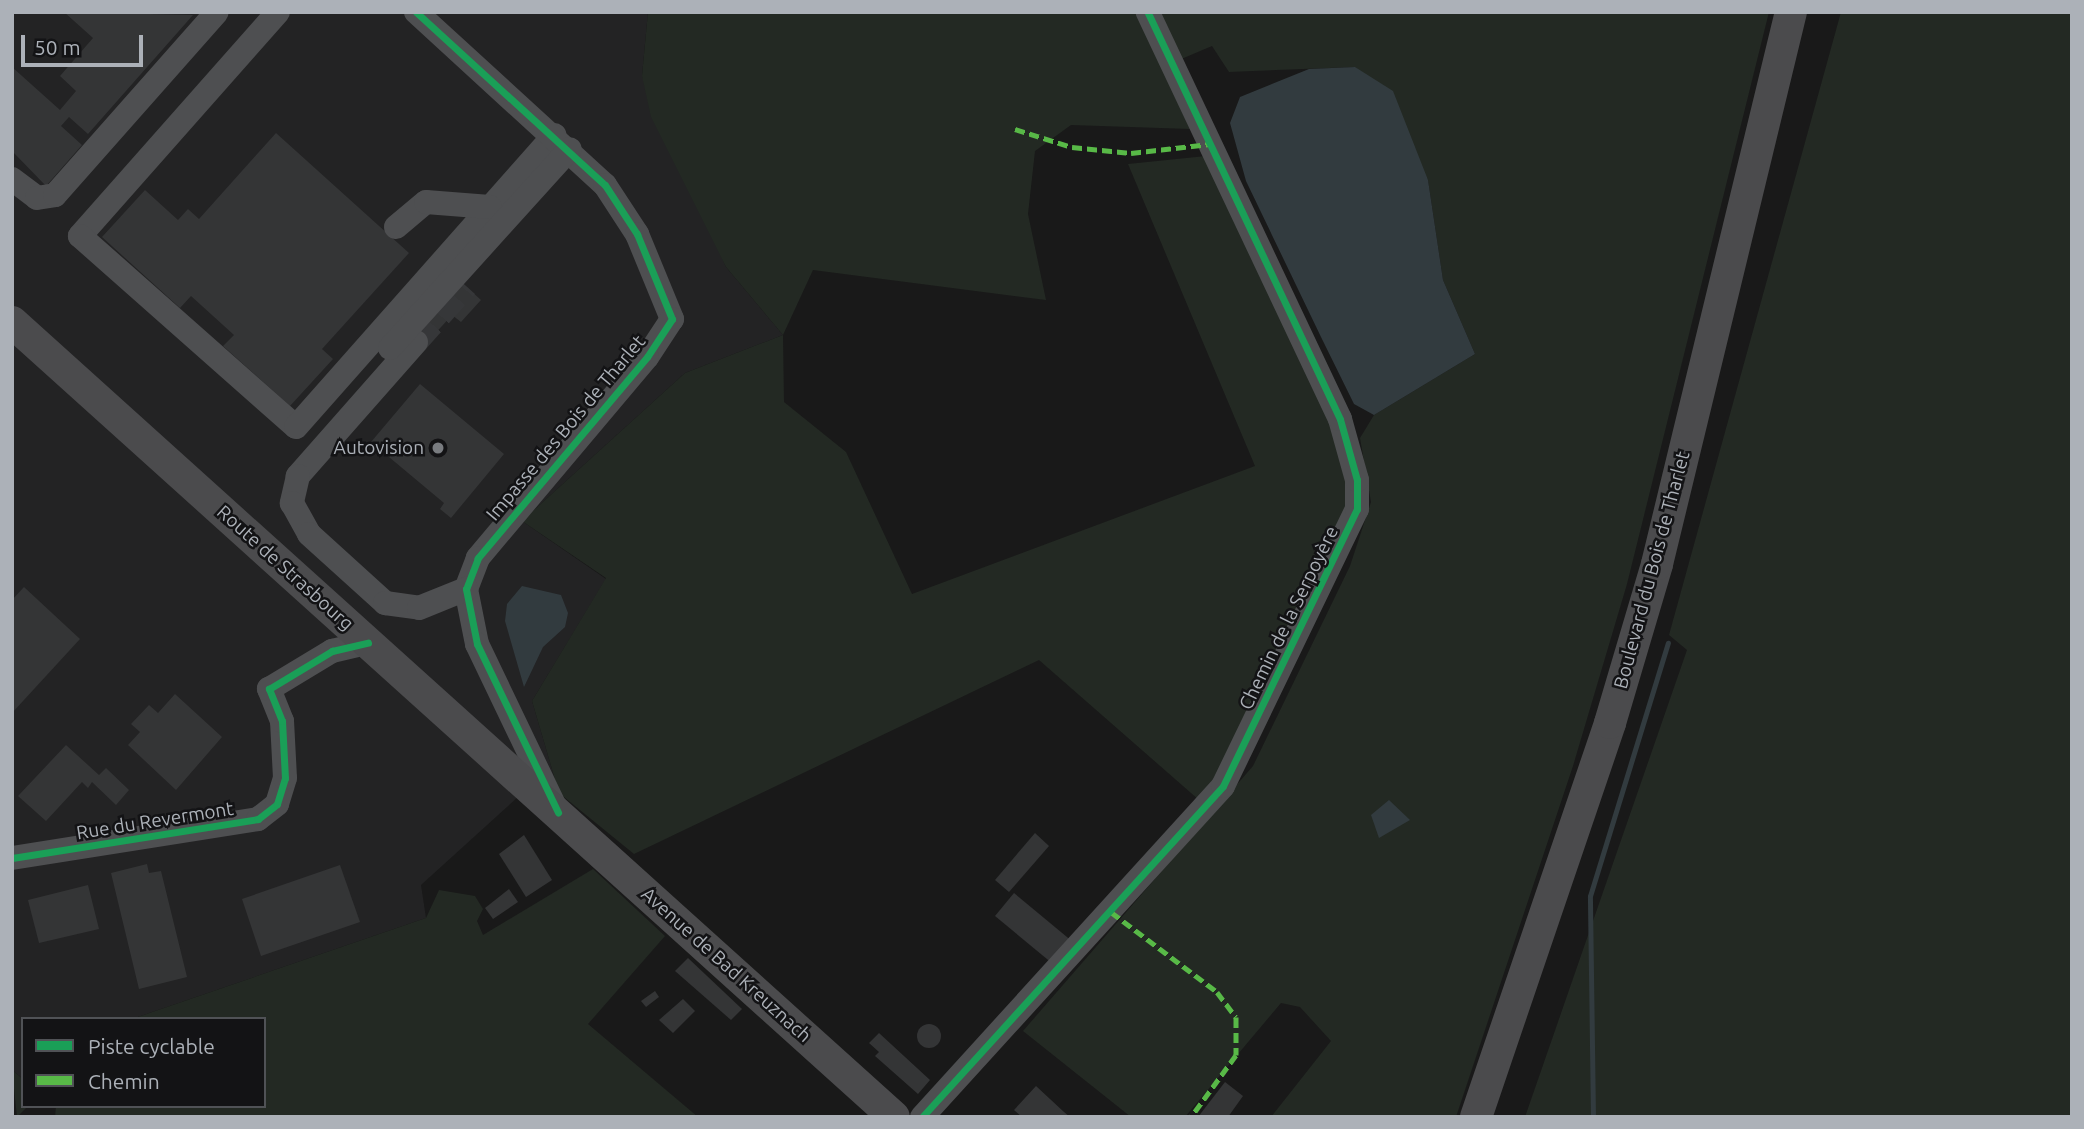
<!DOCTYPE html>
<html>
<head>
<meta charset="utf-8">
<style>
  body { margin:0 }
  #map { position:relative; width:2084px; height:1129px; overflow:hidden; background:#191919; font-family:Ubuntu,sans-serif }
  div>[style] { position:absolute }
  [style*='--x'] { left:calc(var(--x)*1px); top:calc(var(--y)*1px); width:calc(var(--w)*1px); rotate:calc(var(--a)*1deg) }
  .built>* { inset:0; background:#232324 }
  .green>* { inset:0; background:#232923 }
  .water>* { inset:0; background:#323b3f }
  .stream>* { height:5px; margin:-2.5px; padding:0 2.5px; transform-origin:2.5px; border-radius:2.5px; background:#323b3f }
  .building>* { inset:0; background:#343536 }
  .round { border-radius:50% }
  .minor-tunnel>* { height:24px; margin-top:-12px; transform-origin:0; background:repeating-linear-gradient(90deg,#363739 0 24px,transparent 0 36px) }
  .minor>* { height:24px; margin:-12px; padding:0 12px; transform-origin:12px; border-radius:12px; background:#4e4f51 }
  .major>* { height:32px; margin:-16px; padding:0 16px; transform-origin:16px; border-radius:16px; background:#4b4b4d }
  .quiet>* { height:5px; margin-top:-2.5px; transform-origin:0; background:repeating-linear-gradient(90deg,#58b947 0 10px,transparent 0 15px) }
  .cycleway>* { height:7px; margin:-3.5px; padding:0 3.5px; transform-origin:3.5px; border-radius:3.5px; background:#1a9f57 }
  .dots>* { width:19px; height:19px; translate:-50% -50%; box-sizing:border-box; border:4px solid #131315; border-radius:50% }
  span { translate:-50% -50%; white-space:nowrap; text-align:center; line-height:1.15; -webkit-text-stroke:5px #131315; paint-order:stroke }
  .street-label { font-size:19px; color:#acb1b8 }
  .poi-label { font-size:19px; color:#acb1b8 }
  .right { translate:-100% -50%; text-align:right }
  .frame { position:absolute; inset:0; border:14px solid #acb1b8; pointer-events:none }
  .legend { position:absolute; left:21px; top:1017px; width:245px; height:91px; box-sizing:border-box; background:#131315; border:2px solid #505256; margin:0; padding:9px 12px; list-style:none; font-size:21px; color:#acb1b8 }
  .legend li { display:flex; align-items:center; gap:14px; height:35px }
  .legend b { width:35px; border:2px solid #505256 }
  .scale { position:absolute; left:21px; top:35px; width:122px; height:32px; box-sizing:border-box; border:4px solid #acb1b8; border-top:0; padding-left:9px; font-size:21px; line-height:24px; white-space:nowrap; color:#acb1b8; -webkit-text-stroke:5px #131315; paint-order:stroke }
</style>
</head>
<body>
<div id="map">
  <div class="built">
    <i style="clip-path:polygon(12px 12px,648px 12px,642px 76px,726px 267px,783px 335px,685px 373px,522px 521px,606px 579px,532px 701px,559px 793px,519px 796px,421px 885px,426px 918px,132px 1019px,23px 1019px,23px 1079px,12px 1070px)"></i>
  </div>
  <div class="green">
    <i style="clip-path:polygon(648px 12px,1136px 12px,1190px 129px,1071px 125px,1035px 151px,1028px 214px,1046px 300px,813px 270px,783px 335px,784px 402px,846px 452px,912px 594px,1255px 466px,1128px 164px,1206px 156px,1338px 430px,1351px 503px,1229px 766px,1199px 800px,1039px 660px,634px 854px,559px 793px,532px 701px,606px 578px,522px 521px,685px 373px,783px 335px,726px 267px,651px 117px,642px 76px)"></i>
    <i style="clip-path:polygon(1160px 12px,1769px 12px,1627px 584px,1573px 766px,1456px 1117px,1271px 1117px,1331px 1041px,1300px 1007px,1281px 1003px,1185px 1117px,1131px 1117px,1023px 1031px,1253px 766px,1350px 566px,1371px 502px,1360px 438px,1374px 415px,1475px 354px,1443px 280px,1428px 180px,1355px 67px,1229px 72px,1212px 46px,1179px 60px)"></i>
    <i style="clip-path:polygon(1841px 12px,2072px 12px,2072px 1117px,1525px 1117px,1687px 650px,1669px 635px)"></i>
    <i style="clip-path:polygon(593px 869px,665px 936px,588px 1024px,698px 1117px,55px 1117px,56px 1106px,264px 1106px,264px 1019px,132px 1019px,426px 918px,439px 890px,475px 896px,483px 909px,477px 921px,483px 935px)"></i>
    <i style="clip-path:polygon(12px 1070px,23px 1079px,23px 1106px,28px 1106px,17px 1117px)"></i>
  </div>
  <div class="water">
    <i style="clip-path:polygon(1355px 67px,1393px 91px,1428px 180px,1443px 280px,1475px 354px,1374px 415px,1354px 404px,1321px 337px,1246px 181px,1230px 123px,1240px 97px,1309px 69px)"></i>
    <i style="clip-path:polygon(522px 586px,561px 595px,568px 613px,565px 627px,543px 647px,524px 687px,505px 621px,507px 604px)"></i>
    <i style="clip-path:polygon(1389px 800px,1410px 820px,1379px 838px,1371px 815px)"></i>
  </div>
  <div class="stream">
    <i style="--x:1593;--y:1117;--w:221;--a:-90.8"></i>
    <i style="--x:1590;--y:896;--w:265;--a:-72.9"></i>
  </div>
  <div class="building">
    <i style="clip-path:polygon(64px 12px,193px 15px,88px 134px,69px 117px,61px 126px,82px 145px,46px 186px,12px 151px,12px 67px,60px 110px,76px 91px,60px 76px,93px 38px)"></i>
    <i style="clip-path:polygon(276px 133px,409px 253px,322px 349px,333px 359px,290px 406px,223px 346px,234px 335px,191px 296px,180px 308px,102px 237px,145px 190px,178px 220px,188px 209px,199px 219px)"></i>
    <i style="clip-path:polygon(459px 280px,481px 300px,461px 322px,452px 315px,422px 348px,409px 336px)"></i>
    <i style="clip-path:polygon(420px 384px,504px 454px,451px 518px,440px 509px,444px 503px,371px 442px)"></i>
    <i style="clip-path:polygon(24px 587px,80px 639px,12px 713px,12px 600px)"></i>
    <i style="clip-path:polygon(175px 694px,222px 737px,176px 790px,128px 745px,140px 732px,131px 724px,149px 705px,158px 713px)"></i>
    <i style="clip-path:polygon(66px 745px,99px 775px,106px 768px,129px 790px,116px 805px,92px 782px,88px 788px,82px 782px,46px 821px,18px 796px)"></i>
    <i style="clip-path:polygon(1035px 833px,1049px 846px,1009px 892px,995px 880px)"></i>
    <i style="clip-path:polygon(524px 835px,552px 880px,526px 897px,499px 854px)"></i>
    <i style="clip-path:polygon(147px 864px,149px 873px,161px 871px,187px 977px,139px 989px,111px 873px)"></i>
    <i style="clip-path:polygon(340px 865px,360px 922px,261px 956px,242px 899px)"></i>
    <i style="clip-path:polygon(88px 885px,99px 929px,39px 943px,28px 900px)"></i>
    <i style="clip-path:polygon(509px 889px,518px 902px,493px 919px,485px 908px)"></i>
    <i style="clip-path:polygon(1014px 893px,1073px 942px,1053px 964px,995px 916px)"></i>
    <i style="clip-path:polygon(688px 958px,742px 1009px,731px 1020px,675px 971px)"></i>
    <i style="clip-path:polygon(655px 991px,659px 997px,646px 1007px,641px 1001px)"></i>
    <i style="clip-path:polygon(683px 999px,695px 1011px,673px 1033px,659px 1020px)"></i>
    <i class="round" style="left:917px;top:1024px;width:24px;height:24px"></i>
    <i style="clip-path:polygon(879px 1033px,930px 1080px,918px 1094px,875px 1056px,879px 1052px,869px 1043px)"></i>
    <i style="clip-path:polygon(1225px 1082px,1243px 1096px,1228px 1117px,1198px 1117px)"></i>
    <i style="clip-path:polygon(1036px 1086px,1064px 1112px,1070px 1117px,1022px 1117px,1014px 1110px)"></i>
  </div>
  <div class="minor-tunnel">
    <i style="--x:416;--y:342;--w:75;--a:-48.2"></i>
  </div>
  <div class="minor">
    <i style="--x:278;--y:12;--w:299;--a:131.5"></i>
    <i style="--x:80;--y:236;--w:288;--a:41.5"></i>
    <i style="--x:296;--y:427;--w:390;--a:-48.5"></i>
    <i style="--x:416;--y:12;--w:256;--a:42.5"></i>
    <i style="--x:605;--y:185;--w:59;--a:56.9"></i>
    <i style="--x:637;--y:234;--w:92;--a:67.6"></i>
    <i style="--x:672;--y:319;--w:45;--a:123.3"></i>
    <i style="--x:647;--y:357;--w:263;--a:130.1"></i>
    <i style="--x:478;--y:558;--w:33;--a:111"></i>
    <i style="--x:466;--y:589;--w:56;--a:78.7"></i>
    <i style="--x:477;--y:644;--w:183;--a:64.4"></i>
    <i style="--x:12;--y:179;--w:31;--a:37"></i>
    <i style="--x:37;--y:198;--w:18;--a:-9"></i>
    <i style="--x:55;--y:195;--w:244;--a:-48.5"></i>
    <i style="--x:396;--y:227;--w:39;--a:-40"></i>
    <i style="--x:426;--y:202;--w:64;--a:4.5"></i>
    <i style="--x:416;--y:342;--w:179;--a:131.4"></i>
    <i style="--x:298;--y:476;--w:28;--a:103"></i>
    <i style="--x:292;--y:503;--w:35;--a:61"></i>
    <i style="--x:309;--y:534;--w:103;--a:42.2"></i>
    <i style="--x:385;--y:603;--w:34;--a:8"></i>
    <i style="--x:419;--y:608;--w:51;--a:-22"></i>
    <i style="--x:390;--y:348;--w:268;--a:-47.9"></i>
    <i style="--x:12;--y:858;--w:249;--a:-9"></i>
    <i style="--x:258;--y:819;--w:24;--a:-38"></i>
    <i style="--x:277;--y:804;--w:27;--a:-73"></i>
    <i style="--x:285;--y:778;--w:57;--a:-93"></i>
    <i style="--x:282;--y:721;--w:35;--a:-112"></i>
    <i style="--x:269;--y:689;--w:74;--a:-31.1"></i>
    <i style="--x:332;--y:651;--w:37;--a:-13"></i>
    <i style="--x:922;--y:1117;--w:447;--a:-47.7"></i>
    <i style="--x:1223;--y:786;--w:308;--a:-64.2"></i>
    <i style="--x:1357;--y:509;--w:29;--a:-90"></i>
    <i style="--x:1357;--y:480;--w:63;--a:-105.6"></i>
    <i style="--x:1340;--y:419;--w:450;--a:-115.3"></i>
  </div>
  <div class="major">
    <i style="--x:12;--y:322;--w:1187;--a:42.03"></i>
    <i style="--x:1476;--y:1117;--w:416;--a:-71.2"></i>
    <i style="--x:1610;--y:723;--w:166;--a:-73.5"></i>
    <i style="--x:1657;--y:564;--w:568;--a:-76.36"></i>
  </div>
  <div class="quiet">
    <i style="--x:1015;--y:129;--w:60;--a:17.5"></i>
    <i style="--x:1072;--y:147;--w:59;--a:5.8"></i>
    <i style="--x:1131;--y:153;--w:79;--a:-6.6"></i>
    <i style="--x:1111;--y:912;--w:133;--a:37"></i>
    <i style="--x:1217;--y:992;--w:31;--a:53"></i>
    <i style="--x:1236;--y:1017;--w:38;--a:90"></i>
    <i style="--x:1236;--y:1055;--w:77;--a:126"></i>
  </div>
  <div class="cycleway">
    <i style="--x:416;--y:12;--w:256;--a:42.5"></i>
    <i style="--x:605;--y:185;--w:59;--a:56.9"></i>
    <i style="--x:637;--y:234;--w:92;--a:67.6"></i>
    <i style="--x:672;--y:319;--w:45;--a:123.3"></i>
    <i style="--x:647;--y:357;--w:263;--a:130.1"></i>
    <i style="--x:478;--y:558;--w:33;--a:111"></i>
    <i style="--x:466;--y:589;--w:56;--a:78.7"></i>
    <i style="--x:477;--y:644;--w:187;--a:64.3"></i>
    <i style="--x:12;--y:858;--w:249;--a:-9"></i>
    <i style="--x:258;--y:819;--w:24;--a:-38"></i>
    <i style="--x:277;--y:804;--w:27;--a:-73"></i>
    <i style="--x:285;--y:778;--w:57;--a:-93"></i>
    <i style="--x:282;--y:721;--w:35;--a:-112"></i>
    <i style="--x:269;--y:689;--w:74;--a:-31.1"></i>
    <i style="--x:332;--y:651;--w:37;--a:-13"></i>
    <i style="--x:922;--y:1117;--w:447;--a:-47.7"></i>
    <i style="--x:1223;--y:786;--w:308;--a:-64.2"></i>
    <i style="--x:1357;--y:509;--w:29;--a:-90"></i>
    <i style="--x:1357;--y:480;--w:63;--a:-105.6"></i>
    <i style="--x:1340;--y:419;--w:450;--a:-115.3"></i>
  </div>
  <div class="dots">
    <i style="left:438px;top:448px;background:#797c80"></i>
  </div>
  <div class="street-label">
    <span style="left:566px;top:428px;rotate:-50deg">Impasse des Bois de Tharlet</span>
    <span style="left:285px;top:568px;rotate:42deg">Route de Strasbourg</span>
    <span style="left:1652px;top:570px;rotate:-75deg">Boulevard du Bois de Tharlet</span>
    <span style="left:1289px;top:618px;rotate:-64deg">Chemin de la Serpoyère</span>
    <span style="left:155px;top:821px;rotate:-9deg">Rue du Revermont</span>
    <span style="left:726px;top:965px;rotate:42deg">Avenue de Bad Kreuznach</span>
  </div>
  <div class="poi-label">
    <span class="right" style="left:424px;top:448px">Autovision</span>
  </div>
  <div class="frame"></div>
  <ul class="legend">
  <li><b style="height:9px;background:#1a9f57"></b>Piste cyclable</li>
  <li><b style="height:9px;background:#58b947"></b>Chemin</li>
  </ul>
  <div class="scale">50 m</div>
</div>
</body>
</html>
